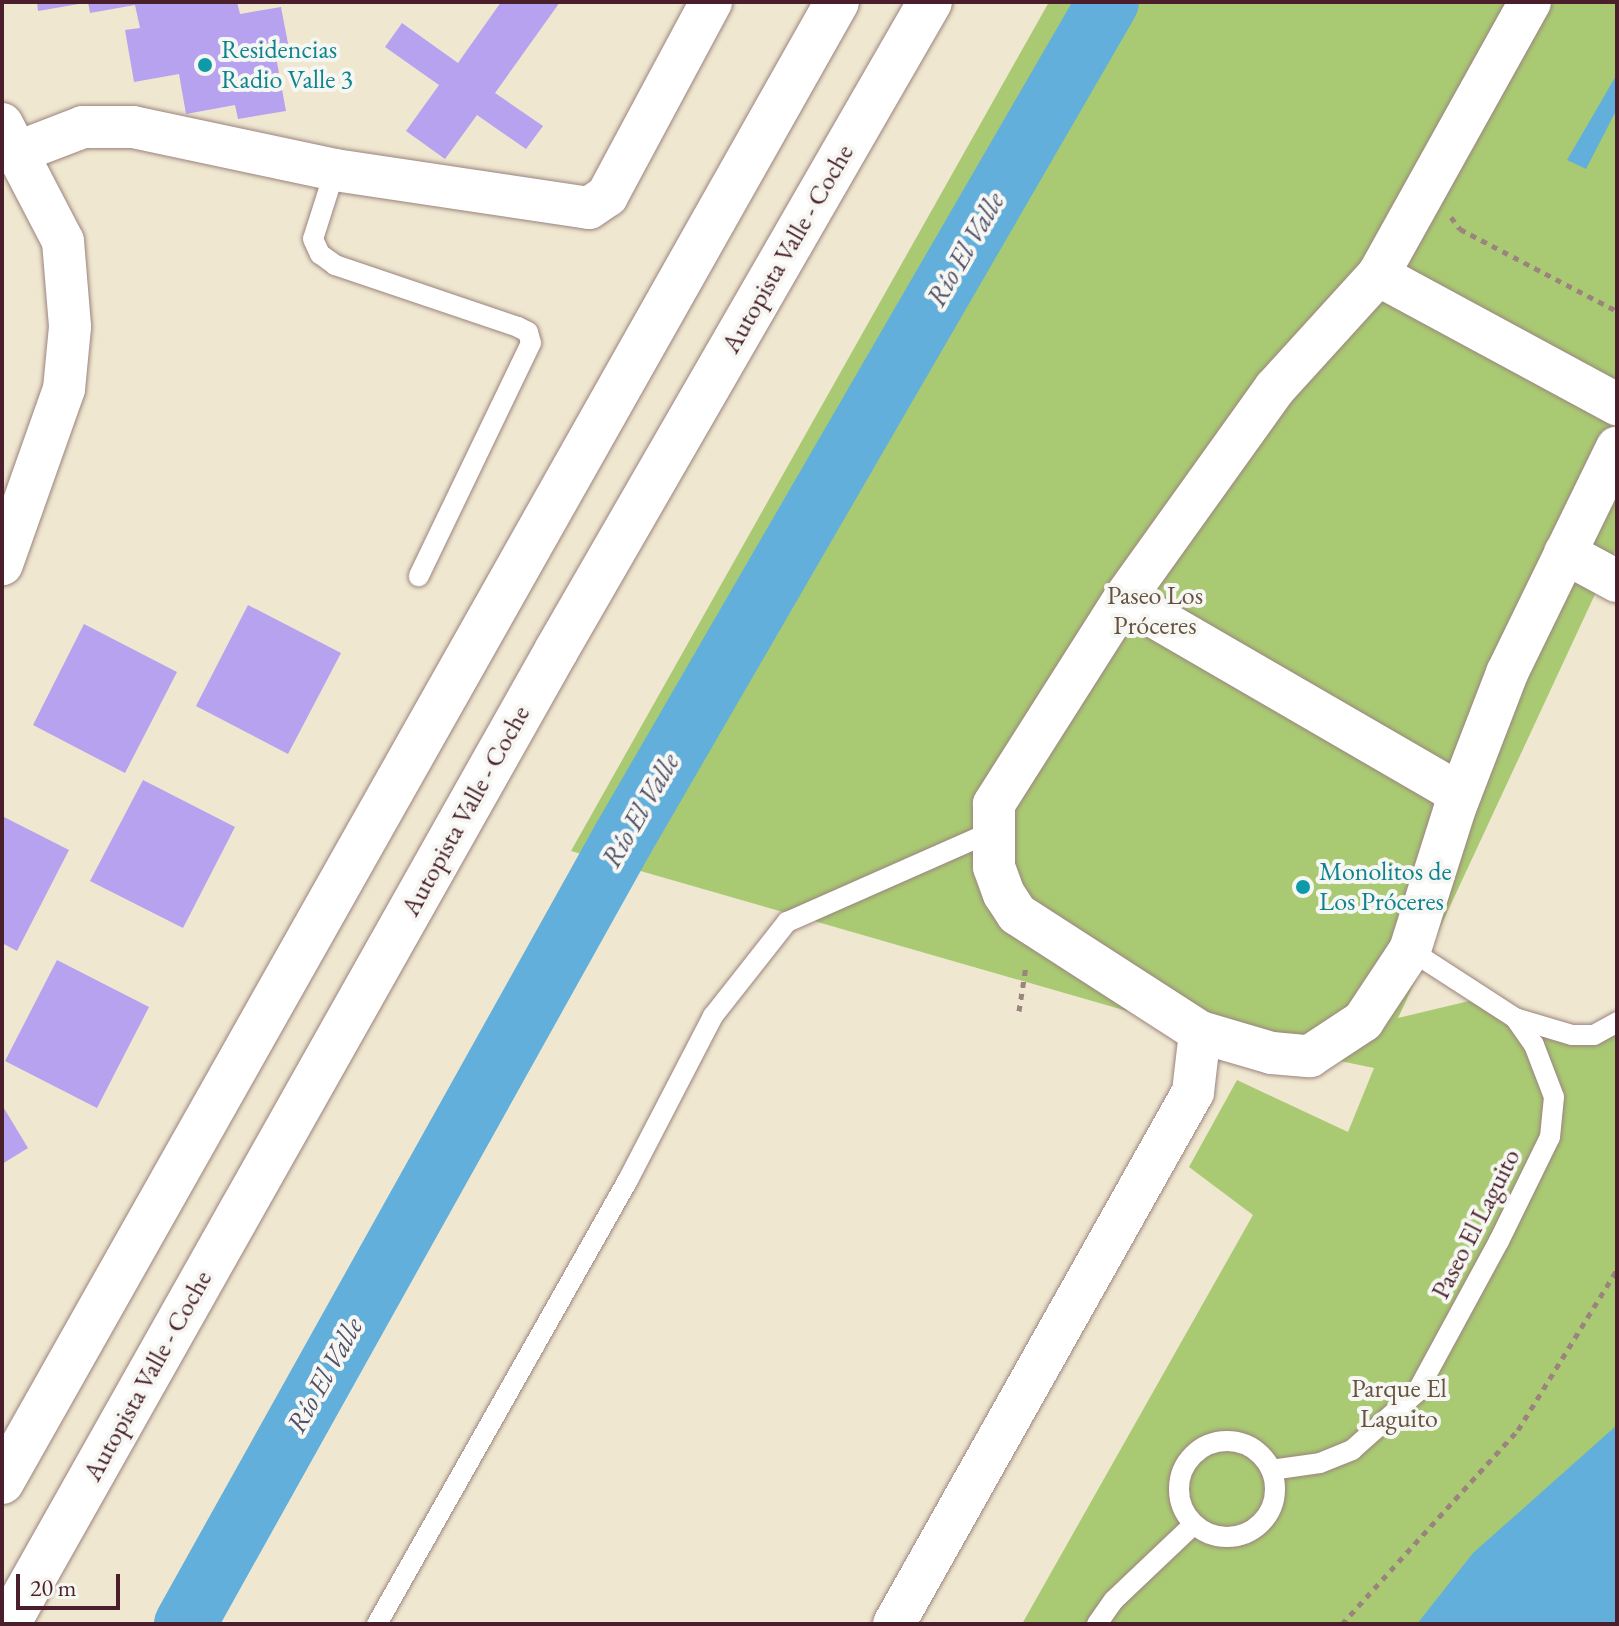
<!DOCTYPE html>
<html>
<head>
<meta charset="utf-8">
<style>
  body { margin:0 }
  #map { position:relative; width:1619px; height:1626px; overflow:hidden; background:#efe7d0; font-family:"EB Garamond",serif }
  div>[style] { position:absolute }
  [style*='--x'] { left:calc(var(--x)*1px); top:calc(var(--y)*1px); width:calc(var(--w)*1px); rotate:calc(var(--a)*1deg) }
  .green>* { inset:0; background:#a9ca73 }
  .water>* { inset:0; background:#62afdb }
  .river>* { height:62px; margin:-31px; padding:0 31px; transform-origin:31px; border-radius:31px; background:#62afdb }
  .building>* { inset:0; background:#b6a2ee }
  .path>* { height:5px; margin-top:-2.5px; transform-origin:0; background:repeating-linear-gradient(90deg,#9c837e 0 6px,transparent 0 12px) }
  .roads { filter:drop-shadow(0 0 2px #9c837e) drop-shadow(0 0 2px #9c837e) }
  .lane>* { height:20px; margin:-10px; padding:0 10px; transform-origin:10px; border-radius:10px; background:#fff }
  .lane>.ring { margin:-10px; padding:0; box-sizing:content-box; background:none; border:20px solid #fff; border-radius:50% }
  .street>* { height:42px; margin:-21px; padding:0 21px; transform-origin:21px; border-radius:21px; background:#fff }
  .highway>* { height:44px; margin:-22px; padding:0 22px; transform-origin:22px; border-radius:22px; background:#fff }
  .dots>* { width:22px; height:22px; translate:-50% -50%; box-sizing:border-box; border:4px solid #f6f6f2; border-radius:50% }
  span { translate:-50% -50%; white-space:nowrap; text-align:center; line-height:1.15; -webkit-text-stroke:8px #f6f6f2; paint-order:stroke }
  .culture-label { font-size:26px; color:#0d838f }
  .left { translate:0 -50%; text-align:left }
  .street-label { font-size:26px; color:#4a1f2b }
  .park-label { font-size:26px; color:#665241 }
  .water-label { font-size:28px; color:#525169; font-style:italic }
  .frame { position:absolute; inset:0; border:4px solid #4a1f2b; pointer-events:none }
  .scale { position:absolute; left:16px; top:1574px; width:104px; height:36px; box-sizing:border-box; border:4px solid #4a1f2b; border-top:0; padding-left:10px; font-size:24px; line-height:28px; white-space:nowrap; color:#4a1f2b; -webkit-text-stroke:6px #f6f6f2; paint-order:stroke }
</style>
</head>
<body>
<div id="map">
  <div class="green">
    <i style="clip-path:polygon(1049px 2px,1617px 2px,1617px 547px,1398px 1018px,1469px 1001px,1572px 1035px,1617px 1019px,1617px 1624px,1022px 1624px,1253px 1215px,1189px 1167px,1237px 1080px,1348px 1132px,1374px 1068px,1200px 1032px,571px 851px)"></i>
  </div>
  <div class="water">
    <i style="clip-path:polygon(1617px 74px,1617px 109px,1586px 169px,1567px 160px)"></i>
    <i style="clip-path:polygon(1617px 1425px,1617px 1624px,1417px 1624px,1473px 1553px)"></i>
  </div>
  <div class="river">
    <i style="--x:185;--y:1624;--w:899;--a:-60.84"></i>
    <i style="--x:623;--y:839;--w:967;--a:-59.91"></i>
  </div>
  <div class="building">
    <i style="clip-path:polygon(37px 2px,79px 2px,79px 4px,38px 11px)"></i>
    <i style="clip-path:polygon(88px 2px,237px 2px,240px 14px,281px 7px,290px 54px,276px 57px,286px 111px,238px 119px,235px 105px,186px 114px,179px 74px,134px 82px,125px 30px,140px 28px,135px 5px,90px 13px)"></i>
    <i style="clip-path:polygon(501px 2px,560px 2px,495px 93px,543px 126px,526px 149px,477px 115px,445px 159px,406px 131px,439px 85px,385px 47px,402px 23px,458px 63px)"></i>
    <i style="clip-path:polygon(248px 605px,341px 653px,288px 754px,196px 706px)"></i>
    <i style="clip-path:polygon(84px 624px,177px 672px,125px 773px,33px 725px)"></i>
    <i style="clip-path:polygon(143px 780px,235px 827px,183px 928px,90px 881px)"></i>
    <i style="clip-path:polygon(2px 816px,69px 850px,17px 951px,2px 943px)"></i>
    <i style="clip-path:polygon(57px 960px,149px 1007px,97px 1108px,5px 1061px)"></i>
    <i style="clip-path:polygon(2px 1105px,28px 1148px,2px 1164px)"></i>
  </div>
  <div class="path">
    <i style="--x:1451;--y:217;--w:15;--a:53"></i>
    <i style="--x:1460;--y:229;--w:177;--a:27.6"></i>
    <i style="--x:1019;--y:1011;--w:46;--a:-81.2"></i>
    <i style="--x:1342;--y:1624;--w:262;--a:-47.8"></i>
    <i style="--x:1518;--y:1430;--w:188;--a:-58.3"></i>
  </div>
  <div class="roads">
    <div class="lane">
      <i style="--x:335;--y:170;--w:72;--a:107.7"></i>
      <i style="--x:313;--y:239;--w:17;--a:65"></i>
      <i style="--x:320;--y:254;--w:19;--a:36"></i>
      <i style="--x:335;--y:265;--w:193;--a:18.7"></i>
      <i style="--x:518;--y:327;--w:11;--a:27"></i>
      <i style="--x:528;--y:332;--w:11;--a:75"></i>
      <i style="--x:531;--y:343;--w:259;--a:115.7"></i>
      <i style="--x:1410;--y:950;--w:125;--a:32.9"></i>
      <i style="--x:1515;--y:1018;--w:59;--a:16.6"></i>
      <i style="--x:1572;--y:1035;--w:22;--a:0"></i>
      <i style="--x:1594;--y:1035;--w:26;--a:-29"></i>
      <i class="ring" style="left:1179px;top:1441px;width:76px;height:76px"></i>
      <i style="--x:1271;--y:1470;--w:49;--a:-8.1"></i>
      <i style="--x:1320;--y:1463;--w:35;--a:-22"></i>
      <i style="--x:1352;--y:1450;--w:87;--a:-41.7"></i>
      <i style="--x:1417;--y:1392;--w:172;--a:-61.5"></i>
      <i style="--x:1499;--y:1241;--w:116;--a:-63.9"></i>
      <i style="--x:1550;--y:1137;--w:40;--a:-84.3"></i>
      <i style="--x:1554;--y:1097;--w:56;--a:-111"></i>
      <i style="--x:1534;--y:1045;--w:33;--a:-125"></i>
      <i style="--x:377;--y:1624;--w:510;--a:-60.52"></i>
      <i style="--x:628;--y:1180;--w:185;--a:-62.6"></i>
      <i style="--x:713;--y:1016;--w:120;--a:-51.8"></i>
      <i style="--x:787;--y:922;--w:223;--a:-23.8"></i>
      <i style="--x:1097;--y:1624;--w:29;--a:-55"></i>
      <i style="--x:1114;--y:1600;--w:110;--a:-43.5"></i>
    </div>
    <div class="street">
      <i style="--x:2;--y:124;--w:132;--a:62.5"></i>
      <i style="--x:63;--y:241;--w:86;--a:85.3"></i>
      <i style="--x:70;--y:327;--w:62;--a:95.5"></i>
      <i style="--x:64;--y:389;--w:186;--a:109.5"></i>
      <i style="--x:18;--y:152;--w:70;--a:-21"></i>
      <i style="--x:83;--y:127;--w:50;--a:0"></i>
      <i style="--x:133;--y:127;--w:207;--a:12"></i>
      <i style="--x:335;--y:170;--w:257;--a:8.5"></i>
      <i style="--x:589;--y:208;--w:22;--a:-34"></i>
      <i style="--x:607;--y:196;--w:220;--a:-61.8"></i>
      <i style="--x:1378;--y:275;--w:272;--a:28.4"></i>
      <i style="--x:1565;--y:553;--w:59;--a:28.3"></i>
      <i style="--x:1124;--y:599;--w:243;--a:122.4"></i>
      <i style="--x:994;--y:804;--w:63;--a:90"></i>
      <i style="--x:994;--y:867;--w:29;--a:70"></i>
      <i style="--x:1004;--y:894;--w:24;--a:57"></i>
      <i style="--x:1017;--y:914;--w:218;--a:32.8"></i>
      <i style="--x:1200;--y:1032;--w:75;--a:16.3"></i>
      <i style="--x:1272;--y:1053;--w:38;--a:5"></i>
      <i style="--x:1310;--y:1056;--w:64;--a:-33.4"></i>
      <i style="--x:1363;--y:1021;--w:85;--a:-56.5"></i>
      <i style="--x:1410;--y:950;--w:149;--a:-72.4"></i>
      <i style="--x:1455;--y:808;--w:145;--a:-68.9"></i>
      <i style="--x:1507;--y:673;--w:251;--a:-64"></i>
      <i style="--x:1460;--y:794;--w:388;--a:-149.9"></i>
      <i style="--x:1124;--y:599;--w:259;--a:-54.4"></i>
      <i style="--x:1275;--y:388;--w:153;--a:-47.7"></i>
      <i style="--x:1378;--y:275;--w:312;--a:-60.9"></i>
      <i style="--x:894;--y:1624;--w:610;--a:-60.66"></i>
      <i style="--x:1193;--y:1092;--w:60;--a:-83.3"></i>
    </div>
    <div class="highway">
      <i style="--x:2;--y:1482;--w:1699;--a:-60.57"></i>
      <i style="--x:8;--y:1624;--w:1117;--a:-60.61"></i>
      <i style="--x:556;--y:651;--w:749;--a:-60.05"></i>
    </div>
  </div>
  <div class="dots">
    <i style="left:205px;top:65px;background:#0f9aa8"></i>
    <i style="left:1303px;top:887px;background:#0f9aa8"></i>
  </div>
  <div class="culture-label">
    <span class="left" style="left:221px;top:65px">Residencias<br>Radio Valle 3</span>
    <span class="left" style="left:1319px;top:887px">Monolitos de<br>Los Próceres</span>
  </div>
  <div class="street-label">
    <span style="left:788px;top:249px;rotate:-60deg">Autopista Valle - Coche</span>
    <span style="left:466px;top:811px;rotate:-61deg">Autopista Valle - Coche</span>
    <span style="left:1476px;top:1224px;rotate:-63deg">Paseo El Laguito</span>
    <span style="left:148px;top:1376px;rotate:-61deg">Autopista Valle - Coche</span>
  </div>
  <div class="park-label">
    <span style="left:1155px;top:611px">Paseo Los<br>Próceres</span>
    <span style="left:1399px;top:1404px">Parque El<br>Laguito</span>
  </div>
  <div class="water-label">
    <span style="left:965px;top:249px;rotate:-60deg">Río El Valle</span>
    <span style="left:640px;top:810px;rotate:-60deg">Río El Valle</span>
    <span style="left:324px;top:1375px;rotate:-61deg">Río El Valle</span>
  </div>
  <div class="frame"></div>
  <div class="scale">20 m</div>
</div>
</body>
</html>
